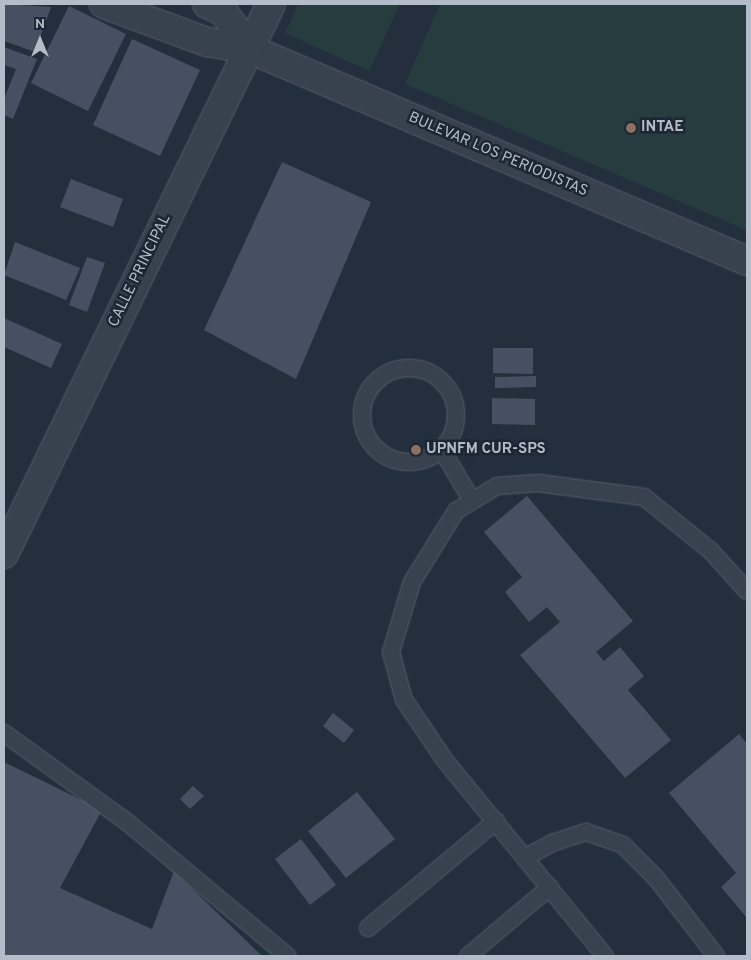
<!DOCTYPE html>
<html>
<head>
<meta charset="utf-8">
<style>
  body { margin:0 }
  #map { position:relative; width:751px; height:960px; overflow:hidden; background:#242f3e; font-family:Overpass,sans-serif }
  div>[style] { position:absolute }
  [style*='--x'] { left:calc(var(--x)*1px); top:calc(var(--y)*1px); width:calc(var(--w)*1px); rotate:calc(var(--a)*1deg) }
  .green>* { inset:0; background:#263c3f }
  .building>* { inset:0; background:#455162 }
  .roads { filter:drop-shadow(0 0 1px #565f6c) drop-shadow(0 0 1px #565f6c) }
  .service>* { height:16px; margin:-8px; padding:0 8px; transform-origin:8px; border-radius:8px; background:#38414e }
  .service>.ring { margin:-8px; padding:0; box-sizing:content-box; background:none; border:16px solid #38414e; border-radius:50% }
  .minor>* { height:28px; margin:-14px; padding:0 14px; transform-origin:14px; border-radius:14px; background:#38414e }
  .tertiary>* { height:28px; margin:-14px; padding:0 14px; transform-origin:14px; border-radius:14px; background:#38414e }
  .dots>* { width:14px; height:14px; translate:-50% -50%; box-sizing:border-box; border:2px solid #1d2633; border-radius:50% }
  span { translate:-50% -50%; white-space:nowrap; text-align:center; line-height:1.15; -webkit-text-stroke:5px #1d2633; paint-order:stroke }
  .poi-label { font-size:15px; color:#b4bcc9; font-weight:700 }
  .left { translate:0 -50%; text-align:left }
  .street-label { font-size:15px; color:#b4bcc9 }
  .frame { position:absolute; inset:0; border:5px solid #b4bcc9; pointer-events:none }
  .north { position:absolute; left:15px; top:15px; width:50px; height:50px; -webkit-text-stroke:4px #1d2633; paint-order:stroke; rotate:0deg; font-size:14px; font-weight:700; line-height:20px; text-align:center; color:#b4bcc9 }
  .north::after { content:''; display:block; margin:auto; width:18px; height:22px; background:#b4bcc9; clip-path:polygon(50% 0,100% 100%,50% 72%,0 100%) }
</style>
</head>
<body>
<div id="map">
  <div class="green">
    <i style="clip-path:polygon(298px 4px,400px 4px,369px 71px,285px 33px)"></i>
    <i style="clip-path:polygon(440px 4px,747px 4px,746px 230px,405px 84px)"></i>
  </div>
  <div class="building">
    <i style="clip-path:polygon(4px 4px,51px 7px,35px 52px,4px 41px)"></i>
    <i style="clip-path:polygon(69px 6px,126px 34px,88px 111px,31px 83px)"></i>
    <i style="clip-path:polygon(132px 39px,200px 70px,160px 156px,93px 125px)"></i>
    <i style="clip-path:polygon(4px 47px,37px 59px,13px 119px,4px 115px,4px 99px,16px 69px,4px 65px)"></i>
    <i style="clip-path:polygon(282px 162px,371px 202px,296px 379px,204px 330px)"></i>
    <i style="clip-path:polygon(71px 179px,123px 199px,113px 227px,60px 207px)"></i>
    <i style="clip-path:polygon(15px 242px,80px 268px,66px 300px,4px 275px)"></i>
    <i style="clip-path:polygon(87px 257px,105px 263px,87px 312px,69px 305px)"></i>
    <i style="clip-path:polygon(4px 318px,62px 344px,51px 368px,4px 347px)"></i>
    <i style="clip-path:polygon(493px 348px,533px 348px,533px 374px,493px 373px)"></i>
    <i style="clip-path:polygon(536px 376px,536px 387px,495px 388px,495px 377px)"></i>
    <i style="clip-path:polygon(492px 398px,535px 399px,535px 425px,492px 424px)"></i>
    <i style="clip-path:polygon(527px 496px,633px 621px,596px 652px,604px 661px,620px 647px,644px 676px,628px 690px,671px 740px,625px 778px,520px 655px,560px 622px,547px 607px,529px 622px,505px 592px,522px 577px,484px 532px)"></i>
    <i style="clip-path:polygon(333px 713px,354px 730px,344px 743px,323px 726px)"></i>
    <i style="clip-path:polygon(739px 734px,747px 744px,747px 918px,721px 887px,736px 873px,669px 793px)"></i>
    <i style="clip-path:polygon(4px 762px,102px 810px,60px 888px,152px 929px,174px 871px,262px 956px,4px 956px)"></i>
    <i style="clip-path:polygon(193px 786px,204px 796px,190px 809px,180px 799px)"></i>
    <i style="clip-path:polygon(357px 792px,395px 839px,346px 878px,308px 831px)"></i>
    <i style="clip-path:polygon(301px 839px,336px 885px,310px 905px,275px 859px)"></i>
  </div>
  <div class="roads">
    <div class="service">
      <i class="ring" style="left:362px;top:368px;width:78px;height:78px"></i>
      <i style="--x:442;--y:450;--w:57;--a:59.4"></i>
      <i style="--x:4;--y:733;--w:152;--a:35.9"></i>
      <i style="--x:127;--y:822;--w:209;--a:39.9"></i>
      <i style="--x:526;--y:857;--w:30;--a:-28"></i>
      <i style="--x:552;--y:843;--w:36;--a:-18"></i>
      <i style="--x:586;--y:832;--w:39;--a:19"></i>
      <i style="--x:623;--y:845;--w:47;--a:45"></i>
      <i style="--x:656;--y:878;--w:98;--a:52.4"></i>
      <i style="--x:368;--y:928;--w:167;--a:-39.9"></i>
      <i style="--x:468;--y:956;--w:107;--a:-40.1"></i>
      <i style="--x:605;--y:956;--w:254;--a:-129.3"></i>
      <i style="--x:444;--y:759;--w:71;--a:-124.1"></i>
      <i style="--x:404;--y:700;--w:50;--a:-105.2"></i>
      <i style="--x:391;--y:652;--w:73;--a:-73.3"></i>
      <i style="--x:412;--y:582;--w:84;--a:-58.2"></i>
      <i style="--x:456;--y:511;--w:48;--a:-31.4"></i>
      <i style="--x:497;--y:486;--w:41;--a:-4.2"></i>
      <i style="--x:538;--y:483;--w:107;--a:7.5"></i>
      <i style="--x:644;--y:497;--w:86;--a:38.9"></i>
      <i style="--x:711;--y:551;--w:54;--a:48"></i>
    </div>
    <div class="minor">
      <i style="--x:250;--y:49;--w:540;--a:23.1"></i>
    </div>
    <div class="tertiary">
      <i style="--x:104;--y:4;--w:110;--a:20.3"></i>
      <i style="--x:207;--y:42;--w:44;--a:9.2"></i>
      <i style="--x:207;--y:4;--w:16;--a:22"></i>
      <i style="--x:222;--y:10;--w:48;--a:54.3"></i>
      <i style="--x:4;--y:554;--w:611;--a:-64.11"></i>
    </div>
  </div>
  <div class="dots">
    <i style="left:631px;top:128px;background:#8d6e63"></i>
    <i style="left:416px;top:450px;background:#8d6e63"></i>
  </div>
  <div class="poi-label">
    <span class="left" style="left:641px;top:128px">INTAE</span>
    <span class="left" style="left:426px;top:450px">UPNFM CUR-SPS</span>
  </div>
  <div class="street-label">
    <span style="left:498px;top:155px;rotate:23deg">BULEVAR LOS PERIODISTAS</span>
    <span style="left:140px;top:271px;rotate:-64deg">CALLE PRINCIPAL</span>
  </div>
  <div class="frame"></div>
  <div class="north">N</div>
</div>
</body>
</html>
